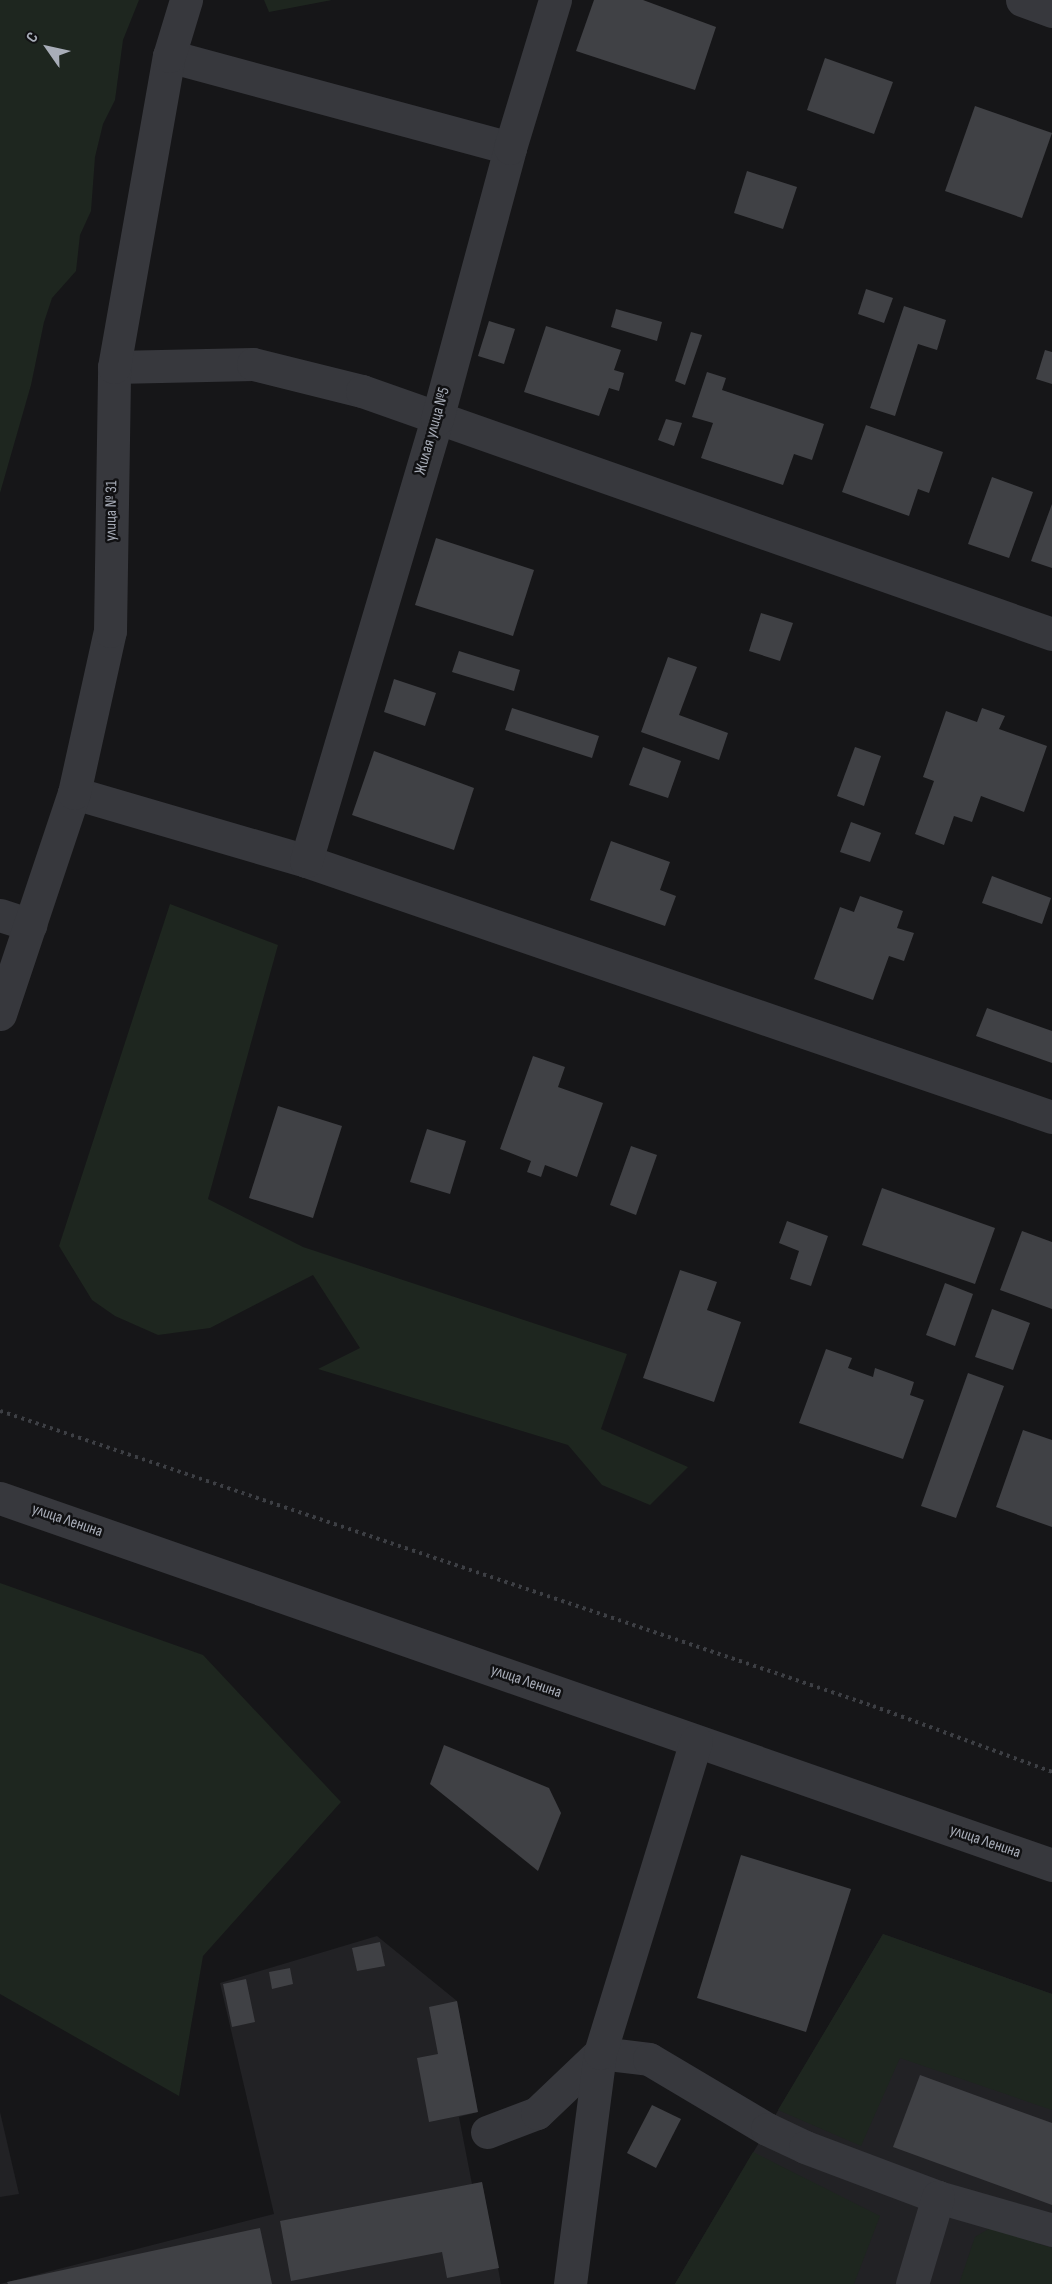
<!DOCTYPE html>
<html>
<head>
<meta charset="utf-8">
<style>
  body { margin:0 }
  #map { position:relative; width:1052px; height:2284px; overflow:hidden; background:#161618; font-family:"Sofia Sans Condensed",sans-serif }
  div>[style] { position:absolute }
  [style*='--x'] { left:calc(var(--x)*1px); top:calc(var(--y)*1px); width:calc(var(--w)*1px); rotate:calc(var(--a)*1deg) }
  .built>* { inset:0; background:#222225 }
  .green>* { inset:0; background:#1e261f }
  .building>* { inset:0; background:#404145 }
  .path>* { height:4px; margin-top:-2px; transform-origin:0; background:repeating-linear-gradient(90deg,#3d3f44 0 3px,transparent 0 7.5px) }
  .minor>* { height:33px; margin:-16.5px; padding:0 16.5px; transform-origin:16.5px; border-radius:16.5px; background:#37383d }
  span { translate:-50% -50%; white-space:nowrap; text-align:center; line-height:1.15; -webkit-text-stroke:5px #111113; paint-order:stroke }
  .street-label { font-size:16px; color:#a8adb8 }
  .north { position:absolute; left:18px; top:18px; width:60px; height:60px; -webkit-text-stroke:4px #111113; paint-order:stroke; rotate:304deg; font-size:16px; font-weight:700; line-height:24px; text-align:center; color:#a8adb8 }
  .north::after { content:''; display:block; margin:auto; width:21px; height:27px; background:#a8adb8; clip-path:polygon(50% 0,100% 100%,50% 72%,0 100%) }
</style>
</head>
<body>
<div id="map">
  <div class="built">
    <i style="clip-path:polygon(883px 1934px,1052px 1994px,1052px 2284px,675px 2284px)"></i>
    <i style="clip-path:polygon(377px 1936px,457px 2001px,478px 2112px,459px 2117px,472px 2184px,482px 2182px,501px 2284px,0 2284px,274px 2214px,220px 1983px)"></i>
    <i style="clip-path:polygon(0 2112px,19px 2194px,0 2197px)"></i>
  </div>
  <div class="green">
    <i style="clip-path:polygon(0 0,139px 0,123px 40px,115px 100px,103px 124px,95px 157px,91px 211px,80px 235px,76px 271px,52px 298px,44px 322px,31px 385px,0 493px)"></i>
    <i style="clip-path:polygon(264px 0,332px 0,269px 12px)"></i>
    <i style="clip-path:polygon(170px 904px,278px 945px,208px 1199px,303px 1247px,627px 1354px,601px 1429px,688px 1467px,650px 1505px,602px 1485px,568px 1445px,318px 1369px,360px 1348px,313px 1275px,210px 1328px,158px 1335px,115px 1316px,92px 1300px,59px 1246px)"></i>
    <i style="clip-path:polygon(0 1583px,203px 1655px,341px 1802px,203px 1956px,179px 2096px,0 1994px)"></i>
    <i style="clip-path:polygon(883px 1934px,1052px 1994px,1052px 2110px,900px 2058px,861px 2146px,778px 2110px)"></i>
    <i style="clip-path:polygon(753px 2152px,880px 2216px,854px 2284px,675px 2284px)"></i>
    <i style="clip-path:polygon(990px 2228px,1052px 2248px,1052px 2284px,959px 2284px,975px 2237px)"></i>
  </div>
  <div class="building">
    <i style="clip-path:polygon(594px 0,643px 0,716px 27px,695px 90px,576px 51px)"></i>
    <i style="clip-path:polygon(825px 58px,893px 82px,874px 134px,807px 110px)"></i>
    <i style="clip-path:polygon(975px 106px,1052px 133px,1022px 218px,945px 191px)"></i>
    <i style="clip-path:polygon(747px 171px,797px 187px,783px 229px,734px 213px)"></i>
    <i style="clip-path:polygon(866px 289px,893px 298px,884px 323px,858px 314px)"></i>
    <i style="clip-path:polygon(904px 306px,946px 320px,937px 350px,918px 344px,895px 416px,870px 408px)"></i>
    <i style="clip-path:polygon(616px 309px,662px 322px,657px 341px,611px 327px)"></i>
    <i style="clip-path:polygon(489px 321px,515px 329px,504px 364px,478px 356px)"></i>
    <i style="clip-path:polygon(546px 326px,621px 350px,614px 370px,624px 373px,619px 391px,609px 388px,599px 416px,524px 392px)"></i>
    <i style="clip-path:polygon(691px 332px,702px 335px,685px 385px,675px 381px)"></i>
    <i style="clip-path:polygon(1045px 350px,1052px 352px,1052px 384px,1036px 379px)"></i>
    <i style="clip-path:polygon(707px 372px,726px 378px,722px 390px,824px 424px,812px 460px,794px 454px,783px 485px,701px 458px,713px 423px,692px 417px)"></i>
    <i style="clip-path:polygon(666px 419px,682px 423px,674px 446px,658px 440px)"></i>
    <i style="clip-path:polygon(866px 425px,943px 452px,929px 493px,918px 489px,909px 516px,842px 492px)"></i>
    <i style="clip-path:polygon(992px 477px,1033px 492px,1009px 558px,968px 544px)"></i>
    <i style="clip-path:polygon(1052px 504px,1052px 568px,1031px 561px)"></i>
    <i style="clip-path:polygon(436px 538px,534px 570px,513px 636px,415px 605px)"></i>
    <i style="clip-path:polygon(761px 613px,793px 623px,780px 661px,749px 651px)"></i>
    <i style="clip-path:polygon(459px 651px,520px 670px,514px 691px,452px 672px)"></i>
    <i style="clip-path:polygon(668px 657px,697px 667px,679px 715px,728px 733px,719px 760px,641px 732px)"></i>
    <i style="clip-path:polygon(394px 679px,436px 693px,425px 726px,384px 712px)"></i>
    <i style="clip-path:polygon(512px 708px,599px 736px,592px 758px,505px 730px)"></i>
    <i style="clip-path:polygon(982px 708px,1005px 716px,999px 729px,1047px 746px,1024px 812px,981px 796px,972px 822px,954px 816px,944px 845px,915px 834px,934px 781px,923px 777px,946px 711px,977px 722px)"></i>
    <i style="clip-path:polygon(643px 747px,681px 761px,668px 798px,629px 785px)"></i>
    <i style="clip-path:polygon(855px 747px,881px 756px,864px 806px,837px 796px)"></i>
    <i style="clip-path:polygon(374px 751px,474px 788px,454px 850px,352px 815px)"></i>
    <i style="clip-path:polygon(851px 822px,881px 833px,870px 862px,840px 852px)"></i>
    <i style="clip-path:polygon(611px 841px,670px 862px,660px 890px,676px 896px,665px 926px,590px 900px)"></i>
    <i style="clip-path:polygon(992px 876px,1051px 898px,1042px 924px,982px 903px)"></i>
    <i style="clip-path:polygon(860px 896px,903px 911px,897px 928px,914px 933px,904px 961px,889px 956px,873px 1000px,814px 979px,840px 907px,854px 912px)"></i>
    <i style="clip-path:polygon(987px 1008px,1052px 1031px,1052px 1063px,976px 1036px)"></i>
    <i style="clip-path:polygon(533px 1056px,565px 1067px,558px 1087px,603px 1103px,577px 1177px,545px 1165px,541px 1177px,527px 1172px,531px 1161px,500px 1149px)"></i>
    <i style="clip-path:polygon(278px 1106px,342px 1126px,313px 1218px,249px 1198px)"></i>
    <i style="clip-path:polygon(427px 1129px,466px 1141px,450px 1194px,410px 1182px)"></i>
    <i style="clip-path:polygon(631px 1146px,657px 1155px,636px 1215px,610px 1205px)"></i>
    <i style="clip-path:polygon(882px 1188px,995px 1228px,975px 1284px,862px 1245px)"></i>
    <i style="clip-path:polygon(787px 1221px,828px 1236px,811px 1286px,790px 1279px,799px 1251px,779px 1243px)"></i>
    <i style="clip-path:polygon(1022px 1231px,1052px 1242px,1052px 1309px,1000px 1290px)"></i>
    <i style="clip-path:polygon(680px 1270px,717px 1282px,707px 1310px,741px 1322px,714px 1402px,643px 1378px)"></i>
    <i style="clip-path:polygon(945px 1283px,973px 1294px,955px 1346px,926px 1335px)"></i>
    <i style="clip-path:polygon(992px 1309px,1030px 1323px,1013px 1370px,975px 1357px)"></i>
    <i style="clip-path:polygon(826px 1349px,852px 1358px,848px 1368px,873px 1377px,875px 1368px,914px 1382px,910px 1395px,924px 1400px,903px 1459px,799px 1423px)"></i>
    <i style="clip-path:polygon(968px 1373px,1004px 1386px,956px 1518px,921px 1506px)"></i>
    <i style="clip-path:polygon(1023px 1430px,1052px 1440px,1052px 1527px,996px 1507px)"></i>
    <i style="clip-path:polygon(444px 1745px,549px 1788px,561px 1813px,538px 1871px,430px 1784px)"></i>
    <i style="clip-path:polygon(741px 1855px,851px 1889px,806px 2032px,697px 1998px)"></i>
    <i style="clip-path:polygon(380px 1942px,385px 1966px,357px 1971px,352px 1948px)"></i>
    <i style="clip-path:polygon(290px 1968px,293px 1984px,272px 1989px,269px 1972px)"></i>
    <i style="clip-path:polygon(246px 1979px,255px 2022px,232px 2027px,223px 1984px)"></i>
    <i style="clip-path:polygon(457px 2001px,478px 2112px,429px 2122px,417px 2058px,438px 2054px,429px 2007px)"></i>
    <i style="clip-path:polygon(920px 2075px,1052px 2123px,1052px 2205px,893px 2147px)"></i>
    <i style="clip-path:polygon(652px 2105px,681px 2119px,656px 2168px,627px 2153px)"></i>
    <i style="clip-path:polygon(482px 2182px,499px 2268px,447px 2278px,442px 2252px,291px 2281px,280px 2221px)"></i>
    <i style="clip-path:polygon(260px 2228px,272px 2284px,8px 2284px,7px 2282px)"></i>
  </div>
  <div class="path">
    <i style="--x:0;--y:1411;--w:921;--a:18.67"></i>
    <i style="--x:873;--y:1706;--w:191;--a:20.2"></i>
  </div>
  <div class="minor">
    <i style="--x:1022;--y:0;--w:32;--a:20"></i>
    <i style="--x:169;--y:56;--w:353;--a:15.1"></i>
    <i style="--x:114;--y:367;--w:139;--a:-1.2"></i>
    <i style="--x:253;--y:364;--w:112;--a:13.9"></i>
    <i style="--x:362;--y:391;--w:732;--a:19.4"></i>
    <i style="--x:74;--y:793;--w:242;--a:16.3"></i>
    <i style="--x:306;--y:861;--w:789;--a:18.94"></i>
    <i style="--x:306;--y:861;--w:461;--a:-73.5"></i>
    <i style="--x:437;--y:419;--w:281;--a:-74.9"></i>
    <i style="--x:510;--y:148;--w:155;--a:-73.1"></i>
    <i style="--x:0;--y:915;--w:32;--a:18"></i>
    <i style="--x:0;--y:1014;--w:233;--a:-71.5"></i>
    <i style="--x:74;--y:793;--w:166;--a:-77.5"></i>
    <i style="--x:110;--y:631;--w:264;--a:-89.1"></i>
    <i style="--x:114;--y:367;--w:316;--a:-80"></i>
    <i style="--x:169;--y:56;--w:59;--a:-73.1"></i>
    <i style="--x:0;--y:1498;--w:1114;--a:19.23"></i>
    <i style="--x:487;--y:2132;--w:53;--a:-20.8"></i>
    <i style="--x:537;--y:2113;--w:87;--a:-43.6"></i>
    <i style="--x:600;--y:2053;--w:49;--a:7"></i>
    <i style="--x:649;--y:2059;--w:137;--a:30.7"></i>
    <i style="--x:767;--y:2129;--w:42;--a:25.3"></i>
    <i style="--x:805;--y:2147;--w:142;--a:20.6"></i>
    <i style="--x:938;--y:2197;--w:119;--a:16.1"></i>
    <i style="--x:570;--y:2284;--w:233;--a:-82.6"></i>
    <i style="--x:600;--y:2053;--w:326;--a:-72.9"></i>
    <i style="--x:912;--y:2284;--w:91;--a:-73.4"></i>
  </div>
  <div class="street-label">
    <span style="left:433px;top:431px;rotate:-74deg">Жилая улица №5</span>
    <span style="left:112px;top:511px;rotate:-89deg">улица № 31</span>
    <span style="left:67px;top:1521px;rotate:19deg">улица Ленина</span>
    <span style="left:526px;top:1682px;rotate:19deg">улица Ленина</span>
    <span style="left:985px;top:1842px;rotate:19deg">улица Ленина</span>
  </div>
  <div class="north">С</div>
</div>
</body>
</html>
